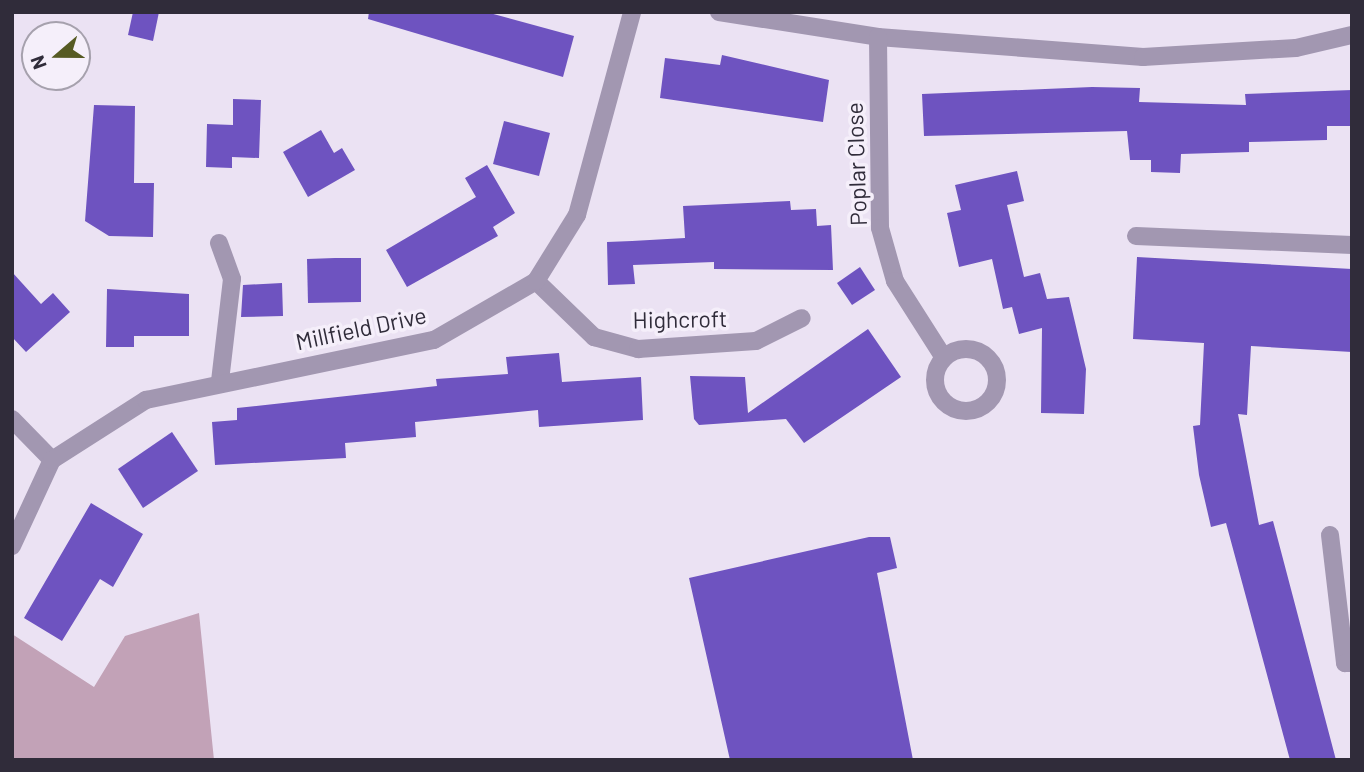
<!DOCTYPE html>
<html>
<head>
<meta charset="utf-8">
<style>
  body { margin:0 }
  #map { position:relative; width:1364px; height:772px; overflow:hidden; background:#ebe2f3; font-family:Barlow,sans-serif }
  div>[style] { position:absolute }
  [style*='--x'] { left:calc(var(--x)*1px); top:calc(var(--y)*1px); width:calc(var(--w)*1px); rotate:calc(var(--a)*1deg) }
  .green>* { inset:0; background:#c2a2b7 }
  .building>* { inset:0; background:#6e53c0 }
  .lane>* { height:18px; margin:-9px; padding:0 9px; transform-origin:9px; border-radius:9px; background:#a297b1 }
  .street>* { height:18px; margin:-9px; padding:0 9px; transform-origin:9px; border-radius:9px; background:#a297b1 }
  .street>.ring { margin:-9px; padding:0; box-sizing:content-box; background:none; border:18px solid #a297b1; border-radius:50% }
  span { translate:-50% -50%; white-space:nowrap; text-align:center; line-height:1.15; -webkit-text-stroke:7px #f5effa; paint-order:stroke }
  .street-label { font-size:23px; color:#302c3a }
  .frame { position:absolute; inset:0; border:14px solid #302c3a; pointer-events:none }
  .north { position:absolute; left:21px; top:21px; width:70px; height:70px; box-sizing:border-box; background:#f5effa; border:2px solid #a6a1ad; border-radius:50%; rotate:250deg; font-size:19px; font-weight:700; line-height:28px; text-align:center; color:#302c3a }
  .north::after { content:''; display:block; margin:auto; width:24px; height:32px; background:#565a23; clip-path:polygon(50% 0,100% 100%,50% 72%,0 100%) }
</style>
</head>
<body>
<div id="map">
  <div class="green">
    <i style="clip-path:polygon(199px 613px,214px 760px,12px 760px,12px 634px,94px 687px,125px 636px)"></i>
  </div>
  <div class="building">
    <i style="clip-path:polygon(133px 12px,159px 12px,153px 41px,128px 35px)"></i>
    <i style="clip-path:polygon(369px 12px,486px 12px,574px 36px,563px 77px,368px 19px)"></i>
    <i style="clip-path:polygon(722px 55px,829px 80px,823px 122px,660px 98px,665px 58px,720px 65px)"></i>
    <i style="clip-path:polygon(1092px 87px,1140px 88px,1139px 102px,1246px 105px,1245px 94px,1352px 90px,1352px 126px,1327px 126px,1327px 140px,1249px 142px,1249px 152px,1181px 154px,1180px 173px,1151px 172px,1151px 160px,1130px 160px,1127px 131px,924px 136px,922px 94px)"></i>
    <i style="clip-path:polygon(233px 99px,261px 100px,259px 158px,232px 157px,232px 168px,206px 167px,207px 124px,233px 125px)"></i>
    <i style="clip-path:polygon(94px 105px,135px 106px,134px 183px,154px 183px,153px 237px,109px 236px,85px 221px)"></i>
    <i style="clip-path:polygon(504px 121px,550px 133px,539px 176px,493px 164px)"></i>
    <i style="clip-path:polygon(321px 130px,334px 153px,342px 148px,355px 170px,308px 197px,283px 152px)"></i>
    <i style="clip-path:polygon(487px 165px,515px 213px,493px 227px,498px 236px,407px 287px,386px 250px,476px 197px,465px 178px)"></i>
    <i style="clip-path:polygon(1017px 171px,1024px 201px,1007px 205px,1024px 277px,1040px 273px,1047px 299px,1069px 297px,1086px 369px,1084px 414px,1041px 413px,1042px 328px,1019px 334px,1012px 307px,1003px 309px,992px 259px,959px 267px,947px 213px,961px 210px,955px 185px)"></i>
    <i style="clip-path:polygon(790px 201px,791px 210px,816px 209px,817px 226px,831px 225px,833px 270px,714px 269px,714px 262px,633px 265px,635px 284px,608px 285px,607px 242px,632px 241px,633px 263px,632px 241px,685px 238px,683px 206px)"></i>
    <i style="clip-path:polygon(1137px 257px,1352px 269px,1352px 352px,1251px 346px,1247px 415px,1238px 414px,1259px 525px,1273px 521px,1336px 760px,1290px 760px,1226px 523px,1211px 527px,1199px 475px,1193px 426px,1200px 425px,1204px 343px,1133px 339px)"></i>
    <i style="clip-path:polygon(335px 258px,361px 258px,361px 302px,308px 303px,307px 259px)"></i>
    <i style="clip-path:polygon(860px 267px,875px 290px,852px 305px,837px 283px)"></i>
    <i style="clip-path:polygon(12px 272px,41px 304px,53px 293px,70px 312px,26px 352px,12px 337px)"></i>
    <i style="clip-path:polygon(282px 283px,283px 316px,241px 317px,243px 285px)"></i>
    <i style="clip-path:polygon(107px 289px,189px 294px,189px 336px,134px 336px,134px 347px,106px 347px)"></i>
    <i style="clip-path:polygon(868px 329px,901px 377px,804px 443px,786px 419px,699px 425px,694px 419px,690px 376px,745px 377px,748px 413px)"></i>
    <i style="clip-path:polygon(559px 353px,562px 382px,641px 377px,643px 420px,539px 427px,538px 410px,415px 422px,416px 437px,345px 443px,346px 458px,215px 465px,212px 422px,237px 420px,237px 408px,437px 386px,436px 379px,508px 374px,506px 357px)"></i>
    <i style="clip-path:polygon(172px 432px,198px 471px,143px 508px,118px 469px)"></i>
    <i style="clip-path:polygon(91px 503px,143px 534px,113px 587px,100px 579px,62px 641px,24px 618px)"></i>
    <i style="clip-path:polygon(869px 537px,890px 537px,897px 568px,877px 573px,913px 760px,730px 760px,689px 578px)"></i>
  </div>
  <div class="lane">
    <i style="--x:1136;--y:236;--w:216;--a:2.4"></i>
  </div>
  <div class="street">
    <i style="--x:719;--y:12;--w:161;--a:8.9"></i>
    <i style="--x:878;--y:37;--w:266;--a:4.3"></i>
    <i style="--x:1143;--y:57;--w:153;--a:-3.4"></i>
    <i style="--x:1296;--y:48;--w:57;--a:-13.1"></i>
    <i style="--x:878;--y:37;--w:191;--a:89.4"></i>
    <i style="--x:880;--y:228;--w:55;--a:74.2"></i>
    <i style="--x:895;--y:281;--w:91;--a:57.5"></i>
    <i style="--x:219;--y:243;--w:38;--a:70"></i>
    <i style="--x:232;--y:279;--w:103;--a:96.7"></i>
    <i style="--x:536;--y:281;--w:81;--a:44"></i>
    <i style="--x:594;--y:337;--w:46;--a:15.3"></i>
    <i style="--x:638;--y:349;--w:118;--a:-3.9"></i>
    <i style="--x:756;--y:341;--w:51;--a:-26.6"></i>
    <i class="ring" style="left:935px;top:349px;width:44px;height:44px"></i>
    <i style="--x:12;--y:419;--w:57;--a:45.7"></i>
    <i style="--x:1330;--y:535;--w:129;--a:83.3"></i>
    <i style="--x:1345;--y:663;--w:7;--a:0"></i>
    <i style="--x:12;--y:546;--w:95;--a:-65.1"></i>
    <i style="--x:52;--y:460;--w:112;--a:-32.6"></i>
    <i style="--x:146;--y:400;--w:294;--a:-11.8"></i>
    <i style="--x:434;--y:340;--w:118;--a:-30"></i>
    <i style="--x:536;--y:281;--w:78;--a:-58.2"></i>
    <i style="--x:577;--y:215;--w:210;--a:-74.8"></i>
  </div>
  <div class="street-label">
    <span style="left:856px;top:164px;rotate:-92deg">Poplar Close</span>
    <span style="left:680px;top:319px;rotate:-1deg">Highcroft</span>
    <span style="left:361px;top:328px;rotate:-12deg">Millfield Drive</span>
  </div>
  <div class="frame"></div>
  <div class="north">N</div>
</div>
</body>
</html>
